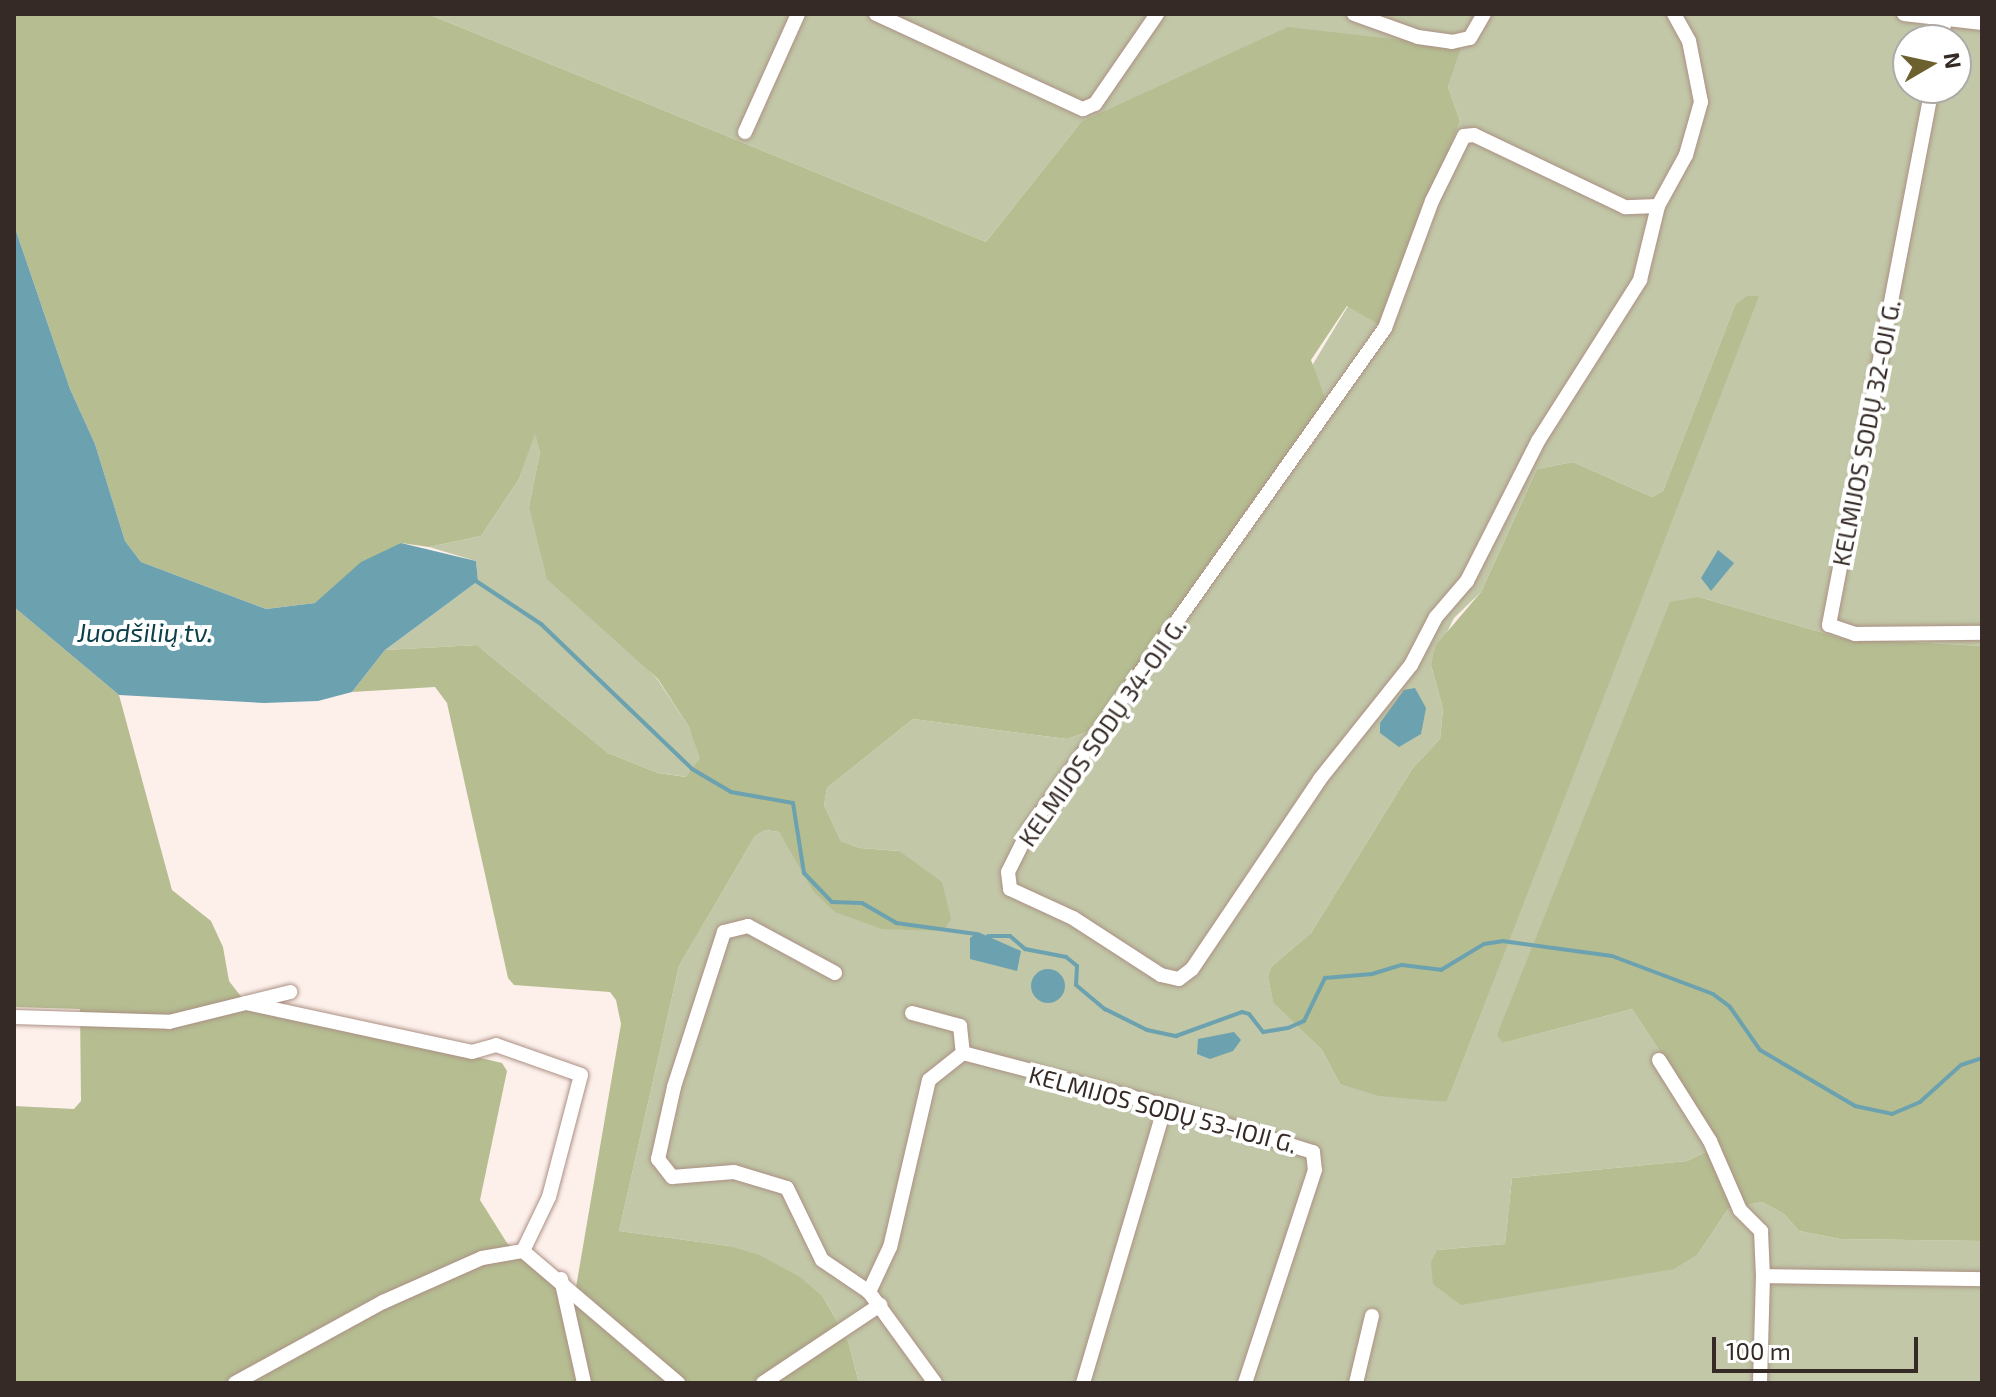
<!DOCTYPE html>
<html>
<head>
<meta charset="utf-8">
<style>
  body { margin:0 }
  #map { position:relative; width:1996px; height:1397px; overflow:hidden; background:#fdf0eb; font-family:"Exo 2",sans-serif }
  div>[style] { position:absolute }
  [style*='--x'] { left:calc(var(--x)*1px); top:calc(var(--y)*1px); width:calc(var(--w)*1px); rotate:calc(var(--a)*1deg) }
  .green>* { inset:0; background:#c1c7a7 }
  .forest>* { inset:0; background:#b5bd91 }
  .water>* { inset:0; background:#6ca2af }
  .round { border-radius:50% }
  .stream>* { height:4px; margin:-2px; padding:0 2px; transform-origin:2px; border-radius:2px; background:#6ca2af }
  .roads { filter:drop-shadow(0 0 2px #ab9084) drop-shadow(0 0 2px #ab9084) }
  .street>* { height:14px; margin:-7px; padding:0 7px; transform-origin:7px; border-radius:7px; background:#fff }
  span { translate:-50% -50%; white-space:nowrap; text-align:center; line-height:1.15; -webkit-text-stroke:8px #fff; paint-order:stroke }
  .street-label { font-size:24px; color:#352a25 }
  .water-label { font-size:26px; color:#0d404a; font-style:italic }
  .frame { position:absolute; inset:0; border:16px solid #352a25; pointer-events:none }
  .north { position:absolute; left:1892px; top:24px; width:80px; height:80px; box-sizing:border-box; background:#fff; border:2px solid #aeaaa8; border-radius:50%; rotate:81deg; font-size:22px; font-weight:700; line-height:32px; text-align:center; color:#352a25 }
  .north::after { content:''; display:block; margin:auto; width:28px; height:36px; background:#6c612e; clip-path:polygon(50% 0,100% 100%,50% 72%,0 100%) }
  .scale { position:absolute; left:1712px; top:1337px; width:206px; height:36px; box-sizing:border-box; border:4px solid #352a25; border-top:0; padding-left:10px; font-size:24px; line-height:28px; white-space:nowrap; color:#352a25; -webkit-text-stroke:6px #fff; paint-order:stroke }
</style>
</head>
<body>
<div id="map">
  <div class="green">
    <i style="clip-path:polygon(evenodd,428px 14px,1982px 14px,1982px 646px,1841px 638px,1699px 597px,1503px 1043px,1632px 1009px,1718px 1140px,1716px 1147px,1687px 1161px,1512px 1178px,1505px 1244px,1437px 1250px,1698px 1254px,1728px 1209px,1762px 1202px,1784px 1214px,1799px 1231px,1840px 1239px,1982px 1241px,1982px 1383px,859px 1383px,848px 1341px,823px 1297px,729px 1246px,619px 1231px,679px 966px,755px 836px,766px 830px,779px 832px,796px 859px,900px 851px,860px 848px,841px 841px,824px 805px,827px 788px,913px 719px,1067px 739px,1092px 730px,1348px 306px,1382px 326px,1460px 121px,1448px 87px,1460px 47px,1081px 122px,986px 242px,428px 14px,1908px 40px,1956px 40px,1956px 88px,1908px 88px,1908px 40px,428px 14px,1758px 296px,1447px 1102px,1340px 1084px,1322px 1050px,1273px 1001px,1268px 977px,1271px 967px,1311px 933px,1412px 769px,1440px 739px,1443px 709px,1431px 665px,1454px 618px,1481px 592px,1537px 469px,1573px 462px,1652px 497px,1663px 491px,1735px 305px,1758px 296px)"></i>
    <i style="clip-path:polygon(535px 432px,540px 452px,529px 506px,623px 643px,658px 680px,689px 727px,701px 757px,687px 777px,658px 773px,608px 753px,477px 645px,385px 650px,478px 581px,476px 561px,429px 547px,481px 536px,519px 479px)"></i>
  </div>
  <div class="forest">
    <i style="clip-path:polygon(14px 14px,428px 14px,986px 242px,1081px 122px,1288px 27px,1461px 47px,1448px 87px,1460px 121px,1383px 327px,1347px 306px,1311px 360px,1327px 403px,1092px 730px,1067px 739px,913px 719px,827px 788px,824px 805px,841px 841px,860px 848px,899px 851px,942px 882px,951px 919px,943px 931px,882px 929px,835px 912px,814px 892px,779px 832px,766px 830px,755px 836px,679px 966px,619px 1231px,729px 1246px,759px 1255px,800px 1277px,823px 1297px,848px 1341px,859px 1383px,14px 1383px,14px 1106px,74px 1109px,81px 1101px,80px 1009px,14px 1007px,14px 607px,119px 695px,172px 890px,211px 921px,223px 947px,229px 981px,246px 1003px,502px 1063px,507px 1071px,480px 1200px,507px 1243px,574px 1299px,621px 1024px,616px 1000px,610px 992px,514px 985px,508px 978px,447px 703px,435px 687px,352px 692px,385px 650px,477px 645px,608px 753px,658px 773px,686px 777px,700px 758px,689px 727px,658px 679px,547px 579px,529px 506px,540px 452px,535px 434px,519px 479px,481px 536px,429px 547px,401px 543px,315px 603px,266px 609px,141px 562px,125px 541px,95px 444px,70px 389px,14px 225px)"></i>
    <i style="clip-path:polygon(1747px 296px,1759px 296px,1447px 1102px,1379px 1096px,1340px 1084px,1322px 1050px,1273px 1002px,1268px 977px,1271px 967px,1311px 933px,1412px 769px,1440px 739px,1443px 709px,1431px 665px,1436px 645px,1481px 592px,1537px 469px,1573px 462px,1652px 497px,1663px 491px,1735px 305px)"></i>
    <i style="clip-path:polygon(1699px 597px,1841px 638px,1982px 646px,1982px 1241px,1840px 1239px,1799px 1231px,1784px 1214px,1762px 1202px,1728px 1209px,1698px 1254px,1674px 1269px,1461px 1305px,1433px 1284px,1431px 1262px,1437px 1250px,1505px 1244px,1512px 1178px,1687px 1161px,1716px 1147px,1718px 1140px,1632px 1009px,1503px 1043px,1497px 1035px,1670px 602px)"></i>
  </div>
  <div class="water">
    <i style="clip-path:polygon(14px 225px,70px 389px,95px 444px,125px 541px,141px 562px,266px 609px,315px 603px,361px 562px,401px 543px,476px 561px,478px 581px,385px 650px,352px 692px,318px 701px,264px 703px,119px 695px,14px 607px)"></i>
    <i style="clip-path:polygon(1718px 550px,1734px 563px,1711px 591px,1701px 578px)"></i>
    <i style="clip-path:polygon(1415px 688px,1426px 708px,1421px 734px,1399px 747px,1380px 733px,1380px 723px,1404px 690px)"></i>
    <i style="clip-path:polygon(978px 932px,1021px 951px,1017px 971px,970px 959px,970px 938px)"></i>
    <i class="round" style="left:1031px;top:969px;width:34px;height:34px"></i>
    <i style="clip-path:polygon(1234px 1032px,1241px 1040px,1233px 1051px,1210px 1059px,1197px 1054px,1198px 1039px)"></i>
  </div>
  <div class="stream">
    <i style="--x:473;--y:579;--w:82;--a:33.5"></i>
    <i style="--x:541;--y:624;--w:209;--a:43.8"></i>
    <i style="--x:692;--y:769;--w:45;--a:30.5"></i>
    <i style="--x:731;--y:792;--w:63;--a:10.1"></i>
    <i style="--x:793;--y:803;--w:71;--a:81.1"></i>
    <i style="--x:804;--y:873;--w:40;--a:46"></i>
    <i style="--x:832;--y:902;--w:30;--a:2"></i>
    <i style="--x:862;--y:903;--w:39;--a:30"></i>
    <i style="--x:896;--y:923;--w:81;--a:7.8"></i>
    <i style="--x:988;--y:936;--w:22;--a:0"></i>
    <i style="--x:1010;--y:936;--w:20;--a:41"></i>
    <i style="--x:1025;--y:949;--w:42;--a:11"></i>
    <i style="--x:1066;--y:957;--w:14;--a:39"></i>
    <i style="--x:1077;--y:966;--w:19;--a:93"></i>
    <i style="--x:1076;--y:985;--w:38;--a:40"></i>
    <i style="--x:1105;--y:1009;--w:47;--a:26.6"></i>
    <i style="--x:1147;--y:1030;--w:30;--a:12"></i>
    <i style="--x:1176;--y:1036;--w:70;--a:-20"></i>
    <i style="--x:1242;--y:1012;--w:7;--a:16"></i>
    <i style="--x:1249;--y:1014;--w:23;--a:52"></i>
    <i style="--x:1263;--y:1032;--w:25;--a:-9"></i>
    <i style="--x:1288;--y:1028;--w:17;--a:-24"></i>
    <i style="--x:1304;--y:1021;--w:48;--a:-64"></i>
    <i style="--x:1325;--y:978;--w:47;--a:-4.9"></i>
    <i style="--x:1372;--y:974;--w:31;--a:-17"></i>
    <i style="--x:1402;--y:965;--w:39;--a:7"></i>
    <i style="--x:1441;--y:970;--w:50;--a:-31.2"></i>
    <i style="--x:1484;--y:944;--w:18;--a:-9"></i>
    <i style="--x:1502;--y:941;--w:111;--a:7.8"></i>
    <i style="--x:1612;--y:956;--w:108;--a:20.6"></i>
    <i style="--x:1713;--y:994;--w:21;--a:37"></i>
    <i style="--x:1730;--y:1007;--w:52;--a:55.1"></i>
    <i style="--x:1760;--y:1050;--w:110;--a:30.5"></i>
    <i style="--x:1855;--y:1106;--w:38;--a:12"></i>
    <i style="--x:1892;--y:1114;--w:30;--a:-23"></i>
    <i style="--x:1920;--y:1102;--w:55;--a:-42.1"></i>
    <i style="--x:1961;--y:1065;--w:22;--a:-18"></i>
  </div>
  <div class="roads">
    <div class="street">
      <i style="--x:876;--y:14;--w:228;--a:24.7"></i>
      <i style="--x:1083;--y:109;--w:13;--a:-23"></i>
      <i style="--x:1095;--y:104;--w:109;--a:-55.4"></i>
      <i style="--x:1354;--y:14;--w:68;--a:19.8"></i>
      <i style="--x:1418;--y:37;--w:34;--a:8"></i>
      <i style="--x:1452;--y:42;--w:18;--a:-13"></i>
      <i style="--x:1470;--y:38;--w:28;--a:-60"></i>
      <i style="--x:1904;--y:14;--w:79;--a:6.6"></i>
      <i style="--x:1941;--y:40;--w:20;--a:-79"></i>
      <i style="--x:1932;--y:88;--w:547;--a:100.86"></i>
      <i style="--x:1829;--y:625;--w:28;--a:19"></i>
      <i style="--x:1855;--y:634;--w:127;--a:-0.5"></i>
      <i style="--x:745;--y:132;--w:129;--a:-65.8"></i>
      <i style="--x:1658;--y:206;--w:33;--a:178"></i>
      <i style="--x:1625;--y:207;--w:167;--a:-154.5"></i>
      <i style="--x:1474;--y:135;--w:10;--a:174"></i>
      <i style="--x:1464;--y:136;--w:72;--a:116.2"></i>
      <i style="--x:1432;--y:201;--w:135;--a:110.3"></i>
      <i style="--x:1385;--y:328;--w:613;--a:125.37"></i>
      <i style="--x:1030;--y:828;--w:49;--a:116.6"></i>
      <i style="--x:1008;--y:872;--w:17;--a:83"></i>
      <i style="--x:1010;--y:889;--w:69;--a:24.7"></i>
      <i style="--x:1073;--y:918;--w:105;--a:32.9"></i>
      <i style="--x:1161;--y:975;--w:18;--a:13"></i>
      <i style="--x:1179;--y:979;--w:16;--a:-38"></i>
      <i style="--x:1192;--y:969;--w:229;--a:-56"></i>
      <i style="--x:1320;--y:779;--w:146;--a:-51.4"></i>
      <i style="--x:1411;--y:665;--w:54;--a:-62.5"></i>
      <i style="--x:1436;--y:617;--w:48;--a:-49.3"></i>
      <i style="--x:1467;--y:581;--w:157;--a:-63.1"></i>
      <i style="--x:1538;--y:441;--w:191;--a:-57.6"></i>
      <i style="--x:1640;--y:280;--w:76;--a:-76.3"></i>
      <i style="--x:1658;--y:206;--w:58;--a:-61.2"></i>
      <i style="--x:1686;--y:155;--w:55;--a:-74.2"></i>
      <i style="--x:1701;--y:102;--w:62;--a:-101.1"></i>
      <i style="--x:1689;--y:41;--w:31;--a:-119"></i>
      <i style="--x:835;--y:973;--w:99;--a:-151.6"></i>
      <i style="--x:748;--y:926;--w:25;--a:166"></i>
      <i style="--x:724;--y:932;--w:163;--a:107.9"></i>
      <i style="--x:674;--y:1087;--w:74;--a:102.5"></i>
      <i style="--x:658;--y:1159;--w:23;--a:52"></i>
      <i style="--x:672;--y:1177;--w:62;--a:-4.6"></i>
      <i style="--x:734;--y:1172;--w:55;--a:16.8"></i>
      <i style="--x:787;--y:1188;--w:80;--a:64.1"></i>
      <i style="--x:822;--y:1260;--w:57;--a:34.2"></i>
      <i style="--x:246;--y:1003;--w:231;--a:12.2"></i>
      <i style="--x:472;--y:1052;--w:25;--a:-16"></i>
      <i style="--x:496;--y:1045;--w:90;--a:19.4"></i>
      <i style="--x:581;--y:1075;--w:126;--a:104.7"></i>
      <i style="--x:549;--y:1197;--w:60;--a:115.7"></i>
      <i style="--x:912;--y:1013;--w:50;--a:15.2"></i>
      <i style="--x:960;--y:1026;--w:27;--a:84"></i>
      <i style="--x:963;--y:1053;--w:43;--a:141.5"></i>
      <i style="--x:929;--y:1080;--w:171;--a:103.1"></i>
      <i style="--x:890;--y:1247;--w:50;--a:115"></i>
      <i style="--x:869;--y:1292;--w:112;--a:54"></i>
      <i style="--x:14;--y:1017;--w:155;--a:1.8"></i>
      <i style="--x:169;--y:1022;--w:125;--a:-13.9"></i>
      <i style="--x:963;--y:1053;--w:209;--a:14.7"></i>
      <i style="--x:1165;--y:1106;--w:155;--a:17.3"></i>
      <i style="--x:1313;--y:1152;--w:18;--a:84"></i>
      <i style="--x:1315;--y:1170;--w:224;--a:108.2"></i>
      <i style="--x:1659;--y:1060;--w:96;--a:57.8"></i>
      <i style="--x:1710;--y:1141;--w:75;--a:66.5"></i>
      <i style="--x:1740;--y:1210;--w:30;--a:45"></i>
      <i style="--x:1761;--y:1231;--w:45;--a:87.5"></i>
      <i style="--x:1763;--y:1276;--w:219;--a:0.8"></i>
      <i style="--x:561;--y:1279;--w:107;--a:77.5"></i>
      <i style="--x:235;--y:1383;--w:169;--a:-28.7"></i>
      <i style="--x:383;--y:1302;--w:108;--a:-24"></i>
      <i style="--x:482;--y:1258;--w:42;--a:-9.7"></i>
      <i style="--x:523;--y:1251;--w:204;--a:40.4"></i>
      <i style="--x:763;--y:1383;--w:141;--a:-33.7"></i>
      <i style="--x:1083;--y:1383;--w:289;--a:-73.5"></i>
      <i style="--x:1356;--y:1383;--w:69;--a:-76.6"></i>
      <i style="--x:1760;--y:1383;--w:107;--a:-88.4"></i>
    </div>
  </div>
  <div class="street-label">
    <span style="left:1866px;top:433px;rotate:-79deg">KELMIJOS SODŲ 32-OJI G.</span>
    <span style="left:1102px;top:732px;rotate:-55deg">KELMIJOS SODŲ 34-OJI G.</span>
    <span style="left:1163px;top:1109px;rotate:15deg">KELMIJOS SODŲ 53-IOJI G.</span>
  </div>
  <div class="water-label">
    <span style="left:145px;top:632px">Juodšilių tv.</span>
  </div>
  <div class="frame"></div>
  <div class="north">N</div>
  <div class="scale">100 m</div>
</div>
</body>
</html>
